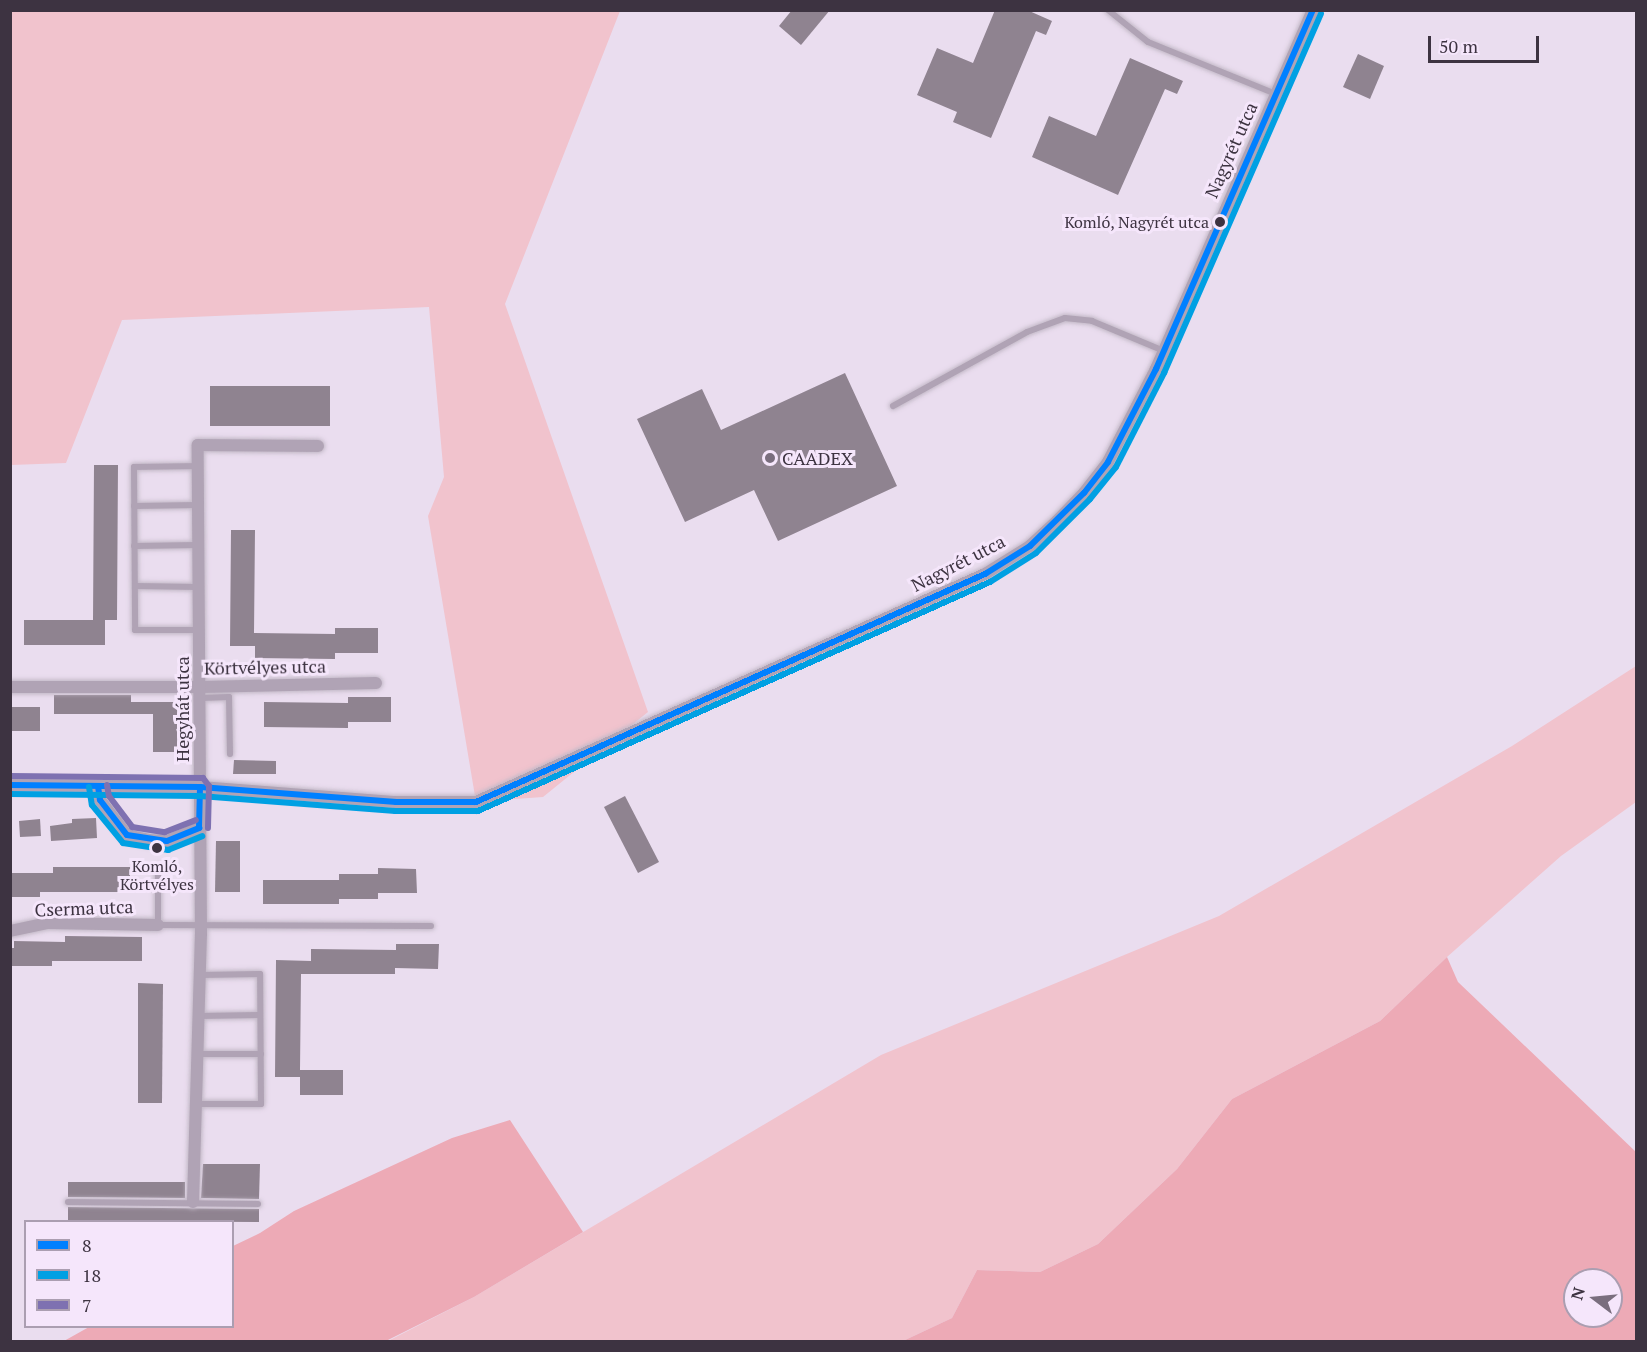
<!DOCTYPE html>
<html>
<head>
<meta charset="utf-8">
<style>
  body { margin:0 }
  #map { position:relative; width:1647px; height:1352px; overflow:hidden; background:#eaddef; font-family:"PT Serif",serif }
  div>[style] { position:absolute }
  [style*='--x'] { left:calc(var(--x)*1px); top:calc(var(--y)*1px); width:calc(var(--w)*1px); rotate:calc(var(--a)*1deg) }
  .green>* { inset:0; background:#f1c3cd }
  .forest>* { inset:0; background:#edaab6 }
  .building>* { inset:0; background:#8f8390 }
  .roads { filter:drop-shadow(0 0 2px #c3b9c7) drop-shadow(0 0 2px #c3b9c7) }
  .lane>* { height:6px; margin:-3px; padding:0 3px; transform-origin:3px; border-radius:3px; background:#b0a3b5 }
  .street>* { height:12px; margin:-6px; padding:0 6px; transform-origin:6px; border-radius:6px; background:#b0a3b5 }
  .bus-1>* { height:6px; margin:-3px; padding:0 3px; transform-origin:3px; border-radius:3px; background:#0080ff }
  .bus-2>* { height:6px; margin:-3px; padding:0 3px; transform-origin:3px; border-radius:3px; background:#00a0e3 }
  .bus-3>* { height:6px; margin:-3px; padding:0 3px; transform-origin:3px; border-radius:3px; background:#7e71b1 }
  .dots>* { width:16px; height:16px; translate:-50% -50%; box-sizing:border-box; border:3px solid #f5e6fb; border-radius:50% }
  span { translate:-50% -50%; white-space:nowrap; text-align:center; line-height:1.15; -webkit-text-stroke:6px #f5e6fb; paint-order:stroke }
  .bus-label { font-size:16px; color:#3d3341 }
  .right { translate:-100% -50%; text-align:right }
  .street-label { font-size:18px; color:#3d3341 }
  .poi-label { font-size:18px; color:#3d3341 }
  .left { translate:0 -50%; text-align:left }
  .frame { position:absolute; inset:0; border:12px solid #3d3341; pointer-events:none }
  .legend { position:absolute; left:24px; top:1220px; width:210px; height:108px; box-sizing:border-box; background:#f5e6fb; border:2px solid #ab9eb1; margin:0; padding:8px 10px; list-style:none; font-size:18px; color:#3d3341 }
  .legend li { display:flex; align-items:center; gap:12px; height:30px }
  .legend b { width:30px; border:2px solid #ab9eb1 }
  .north { position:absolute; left:1563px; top:1268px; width:60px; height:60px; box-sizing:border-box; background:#f5e6fb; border:2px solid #ab9eb1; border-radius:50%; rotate:286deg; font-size:16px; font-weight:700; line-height:24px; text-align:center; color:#3d3341 }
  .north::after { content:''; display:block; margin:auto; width:21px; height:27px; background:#7a6e7e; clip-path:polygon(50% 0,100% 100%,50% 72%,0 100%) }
  .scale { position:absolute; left:1428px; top:36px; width:111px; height:27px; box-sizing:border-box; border:3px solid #3d3341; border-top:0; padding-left:8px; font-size:18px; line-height:21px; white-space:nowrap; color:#3d3341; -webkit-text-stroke:4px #f5e6fb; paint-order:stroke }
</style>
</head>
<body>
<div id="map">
  <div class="green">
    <i style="clip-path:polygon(10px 11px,620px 11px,505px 304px,648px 712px,543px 797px,476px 802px,428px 516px,444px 477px,429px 307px,122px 320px,66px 463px,11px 465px)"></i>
    <i style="clip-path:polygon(1636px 666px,1636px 802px,1561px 856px,1447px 957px,1380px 1021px,1232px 1099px,1177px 1169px,1098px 1244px,1040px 1272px,977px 1270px,952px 1318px,903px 1341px,386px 1342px,474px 1297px,881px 1055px,1219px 916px,1512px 746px)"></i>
  </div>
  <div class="forest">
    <i style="clip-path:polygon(evenodd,1447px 957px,1458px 982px,1636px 1152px,1636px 1341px,903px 1341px,952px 1318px,977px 1270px,1040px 1272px,1098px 1244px,1177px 1169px,1232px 1099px,1380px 1021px,1447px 957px,1575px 1280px,1611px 1280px,1611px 1316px,1575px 1316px,1575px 1280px)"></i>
    <i style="clip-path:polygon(510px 1120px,583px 1232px,474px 1297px,386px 1341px,64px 1341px,89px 1327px,232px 1326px,233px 1246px,260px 1233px,294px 1211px,452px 1138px)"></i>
  </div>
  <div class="building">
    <i style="clip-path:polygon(792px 10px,830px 10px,801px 45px,779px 26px)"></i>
    <i style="clip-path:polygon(995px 10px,1027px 10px,1052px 21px,1046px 35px,1036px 31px,991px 138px,953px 122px,957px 112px,917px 95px,937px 48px,973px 63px)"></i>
    <i style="clip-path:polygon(1358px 54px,1384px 66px,1370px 99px,1343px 87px)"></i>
    <i style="clip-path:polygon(1130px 58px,1183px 81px,1177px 94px,1165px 89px,1118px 195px,1032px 157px,1049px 116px,1096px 136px)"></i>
    <i style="clip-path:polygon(845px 373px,897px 486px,778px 541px,754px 490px,685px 522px,637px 419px,702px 389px,721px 430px)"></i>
    <i style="clip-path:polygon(210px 386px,330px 386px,330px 426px,210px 426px)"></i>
    <i style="clip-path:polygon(94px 465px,118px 465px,117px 620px,105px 620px,105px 645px,24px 645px,24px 620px,93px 620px)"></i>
    <i style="clip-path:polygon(231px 530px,255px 530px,254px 633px,335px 634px,335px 628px,378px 628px,378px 653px,335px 653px,335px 659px,255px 658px,255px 646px,230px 646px)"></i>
    <i style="clip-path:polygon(54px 695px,131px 695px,131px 702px,177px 702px,177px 752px,153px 752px,153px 714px,54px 714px)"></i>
    <i style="clip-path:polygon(348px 697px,391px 697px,391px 722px,348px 722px,348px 728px,264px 727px,264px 702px,348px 703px)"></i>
    <i style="clip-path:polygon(10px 707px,40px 707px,40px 731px,10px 731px)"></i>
    <i style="clip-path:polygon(234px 760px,276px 761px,276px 774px,233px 774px)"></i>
    <i style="clip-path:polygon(625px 796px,659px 862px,638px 873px,604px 807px)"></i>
    <i style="clip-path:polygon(96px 818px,97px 838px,51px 841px,50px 826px,72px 823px,72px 819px)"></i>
    <i style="clip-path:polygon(40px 819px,41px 836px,20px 837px,19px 821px)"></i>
    <i style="clip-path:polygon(216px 841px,240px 841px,240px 892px,215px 892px)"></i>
    <i style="clip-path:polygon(53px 867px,130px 867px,130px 892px,40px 892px,40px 897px,10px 897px,10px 873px,53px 873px)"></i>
    <i style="clip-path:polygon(378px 868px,416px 869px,417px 893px,378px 893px,378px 899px,339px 899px,339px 904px,263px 904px,263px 880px,339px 880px,339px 874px,378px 874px)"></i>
    <i style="clip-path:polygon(65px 936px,142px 937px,142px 961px,52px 961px,52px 966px,10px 966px,10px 948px,14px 948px,14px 941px,65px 942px)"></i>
    <i style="clip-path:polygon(396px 944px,439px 944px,438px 969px,395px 968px,395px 974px,301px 974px,300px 1070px,343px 1070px,343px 1095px,300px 1095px,300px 1077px,275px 1077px,276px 960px,311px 961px,311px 949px,396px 950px)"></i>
    <i style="clip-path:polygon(138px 983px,163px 984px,162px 1103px,138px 1103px)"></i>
    <i style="clip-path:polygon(203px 1164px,260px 1164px,259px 1199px,201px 1198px)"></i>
    <i style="clip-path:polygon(68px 1182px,185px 1182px,185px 1198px,68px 1197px)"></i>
    <i style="clip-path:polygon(68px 1207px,259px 1209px,259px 1222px,68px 1221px)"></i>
  </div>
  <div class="roads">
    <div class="lane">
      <i style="--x:1108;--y:10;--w:51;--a:38.7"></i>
      <i style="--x:1148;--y:42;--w:138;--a:22.1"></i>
      <i style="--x:893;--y:406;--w:153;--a:-28.9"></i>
      <i style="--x:1027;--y:332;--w:40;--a:-20.2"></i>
      <i style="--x:1065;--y:318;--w:27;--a:6"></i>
      <i style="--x:1092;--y:321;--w:78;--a:22.6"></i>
      <i style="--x:198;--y:466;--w:64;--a:179.1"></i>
      <i style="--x:134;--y:467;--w:163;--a:89.6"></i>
      <i style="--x:135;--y:630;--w:65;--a:0"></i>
      <i style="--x:134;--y:506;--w:64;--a:-0.9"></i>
      <i style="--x:134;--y:546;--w:64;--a:-0.9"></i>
      <i style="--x:135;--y:586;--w:64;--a:0.9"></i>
      <i style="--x:201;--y:698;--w:28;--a:-2"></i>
      <i style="--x:229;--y:697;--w:57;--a:89"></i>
      <i style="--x:158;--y:867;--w:58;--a:90"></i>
      <i style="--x:158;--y:925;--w:273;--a:0.2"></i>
      <i style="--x:198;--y:1016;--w:62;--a:-0.9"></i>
      <i style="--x:197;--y:1054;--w:64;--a:0"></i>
      <i style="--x:196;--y:1104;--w:65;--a:0"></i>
      <i style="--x:261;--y:1104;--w:130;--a:-90.4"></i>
      <i style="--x:260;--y:974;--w:60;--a:179"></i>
      <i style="--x:68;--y:1202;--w:190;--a:0.6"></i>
    </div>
    <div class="street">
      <i style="--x:10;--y:687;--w:191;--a:0"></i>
      <i style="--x:201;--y:687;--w:175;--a:-1.3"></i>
      <i style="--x:10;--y:785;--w:190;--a:0.6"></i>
      <i style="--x:200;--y:787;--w:197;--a:4.4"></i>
      <i style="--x:396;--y:802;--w:80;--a:0"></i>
      <i style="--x:476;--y:802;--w:558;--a:-24.13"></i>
      <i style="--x:985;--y:574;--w:53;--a:-31.9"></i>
      <i style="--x:1030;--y:546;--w:37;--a:-43"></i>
      <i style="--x:1057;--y:521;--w:39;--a:-46"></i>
      <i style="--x:1084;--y:493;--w:39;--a:-52"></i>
      <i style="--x:1108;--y:462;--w:105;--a:-62.7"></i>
      <i style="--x:1156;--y:369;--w:392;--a:-66.4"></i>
      <i style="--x:98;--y:786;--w:14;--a:82"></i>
      <i style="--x:100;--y:800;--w:44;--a:52.4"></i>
      <i style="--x:127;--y:835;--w:22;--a:13"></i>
      <i style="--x:148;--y:840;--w:19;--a:3"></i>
      <i style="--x:167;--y:841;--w:35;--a:-22"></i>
      <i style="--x:10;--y:931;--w:39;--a:-12"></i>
      <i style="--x:48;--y:923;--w:110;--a:1"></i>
      <i style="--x:193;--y:1202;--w:268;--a:-88.3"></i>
      <i style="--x:201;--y:934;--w:489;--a:-90.4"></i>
      <i style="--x:198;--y:445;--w:120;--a:0.5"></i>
    </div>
  </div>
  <div class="bus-1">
    <i style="--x:10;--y:785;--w:190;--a:0.6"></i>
    <i style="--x:200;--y:787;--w:197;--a:4.4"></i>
    <i style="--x:396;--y:802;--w:80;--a:0"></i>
    <i style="--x:476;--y:802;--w:558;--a:-24.13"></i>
    <i style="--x:985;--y:574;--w:53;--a:-31.9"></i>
    <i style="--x:1030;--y:546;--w:76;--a:-44.5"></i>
    <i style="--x:1084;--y:493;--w:39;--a:-52"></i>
    <i style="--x:1108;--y:462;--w:105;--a:-62.7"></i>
    <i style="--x:1156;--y:369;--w:392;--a:-66.4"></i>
    <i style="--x:98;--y:786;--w:14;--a:82"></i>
    <i style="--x:100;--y:800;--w:44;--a:52.4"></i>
    <i style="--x:127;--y:835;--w:40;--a:8.5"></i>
    <i style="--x:167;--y:841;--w:35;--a:-22"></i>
    <i style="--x:199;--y:828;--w:41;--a:-88.6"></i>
  </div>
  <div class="bus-2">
    <i style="--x:89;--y:787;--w:18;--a:81"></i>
    <i style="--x:92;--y:805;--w:49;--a:50.8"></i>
    <i style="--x:123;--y:843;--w:46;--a:8.8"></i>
    <i style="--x:168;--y:850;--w:37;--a:-22"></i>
    <i style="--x:10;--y:794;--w:190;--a:0.6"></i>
    <i style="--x:200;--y:796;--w:196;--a:4.4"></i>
    <i style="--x:395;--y:811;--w:83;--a:0"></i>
    <i style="--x:478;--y:811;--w:561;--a:-24.1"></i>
    <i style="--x:990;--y:582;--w:54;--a:-32.2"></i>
    <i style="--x:1036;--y:553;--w:76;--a:-45"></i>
    <i style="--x:1090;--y:499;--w:41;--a:-50.9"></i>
    <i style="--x:1116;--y:467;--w:106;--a:-62.9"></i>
    <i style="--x:1164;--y:373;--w:392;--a:-66.4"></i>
  </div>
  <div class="bus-3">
    <i style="--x:10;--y:776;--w:193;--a:0.6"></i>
    <i style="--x:203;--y:778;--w:10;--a:53"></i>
    <i style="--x:209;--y:786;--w:42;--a:91.4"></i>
    <i style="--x:107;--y:785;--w:11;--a:80"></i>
    <i style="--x:109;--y:796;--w:39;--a:53"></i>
    <i style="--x:132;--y:827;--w:33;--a:9"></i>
    <i style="--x:165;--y:832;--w:33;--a:-21"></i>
  </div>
  <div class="dots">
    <i style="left:1220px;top:222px;background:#3d3341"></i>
    <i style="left:770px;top:458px;background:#7a6e7e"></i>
    <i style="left:157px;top:848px;background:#3d3341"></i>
  </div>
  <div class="bus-label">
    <span class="right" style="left:1209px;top:222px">Komló, Nagyrét utca</span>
    <span style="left:157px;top:875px">Komló,<br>Körtvélyes</span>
  </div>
  <div class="street-label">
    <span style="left:1231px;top:150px;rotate:-66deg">Nagyrét utca</span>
    <span style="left:958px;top:563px;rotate:-27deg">Nagyrét utca</span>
    <span style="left:265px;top:667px;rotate:-1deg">Körtvélyes utca</span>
    <span style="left:182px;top:709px;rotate:-90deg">Hegyhát utca</span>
    <span style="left:84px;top:908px;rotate:-2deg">Cserma utca</span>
  </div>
  <div class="poi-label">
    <span class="left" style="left:782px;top:458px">CAADEX</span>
  </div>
  <div class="frame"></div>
  <ul class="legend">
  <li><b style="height:8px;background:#0080ff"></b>8</li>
  <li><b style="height:8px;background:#00a0e3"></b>18</li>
  <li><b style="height:8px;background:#7e71b1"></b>7</li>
  </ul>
  <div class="north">N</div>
  <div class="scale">50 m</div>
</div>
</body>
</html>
